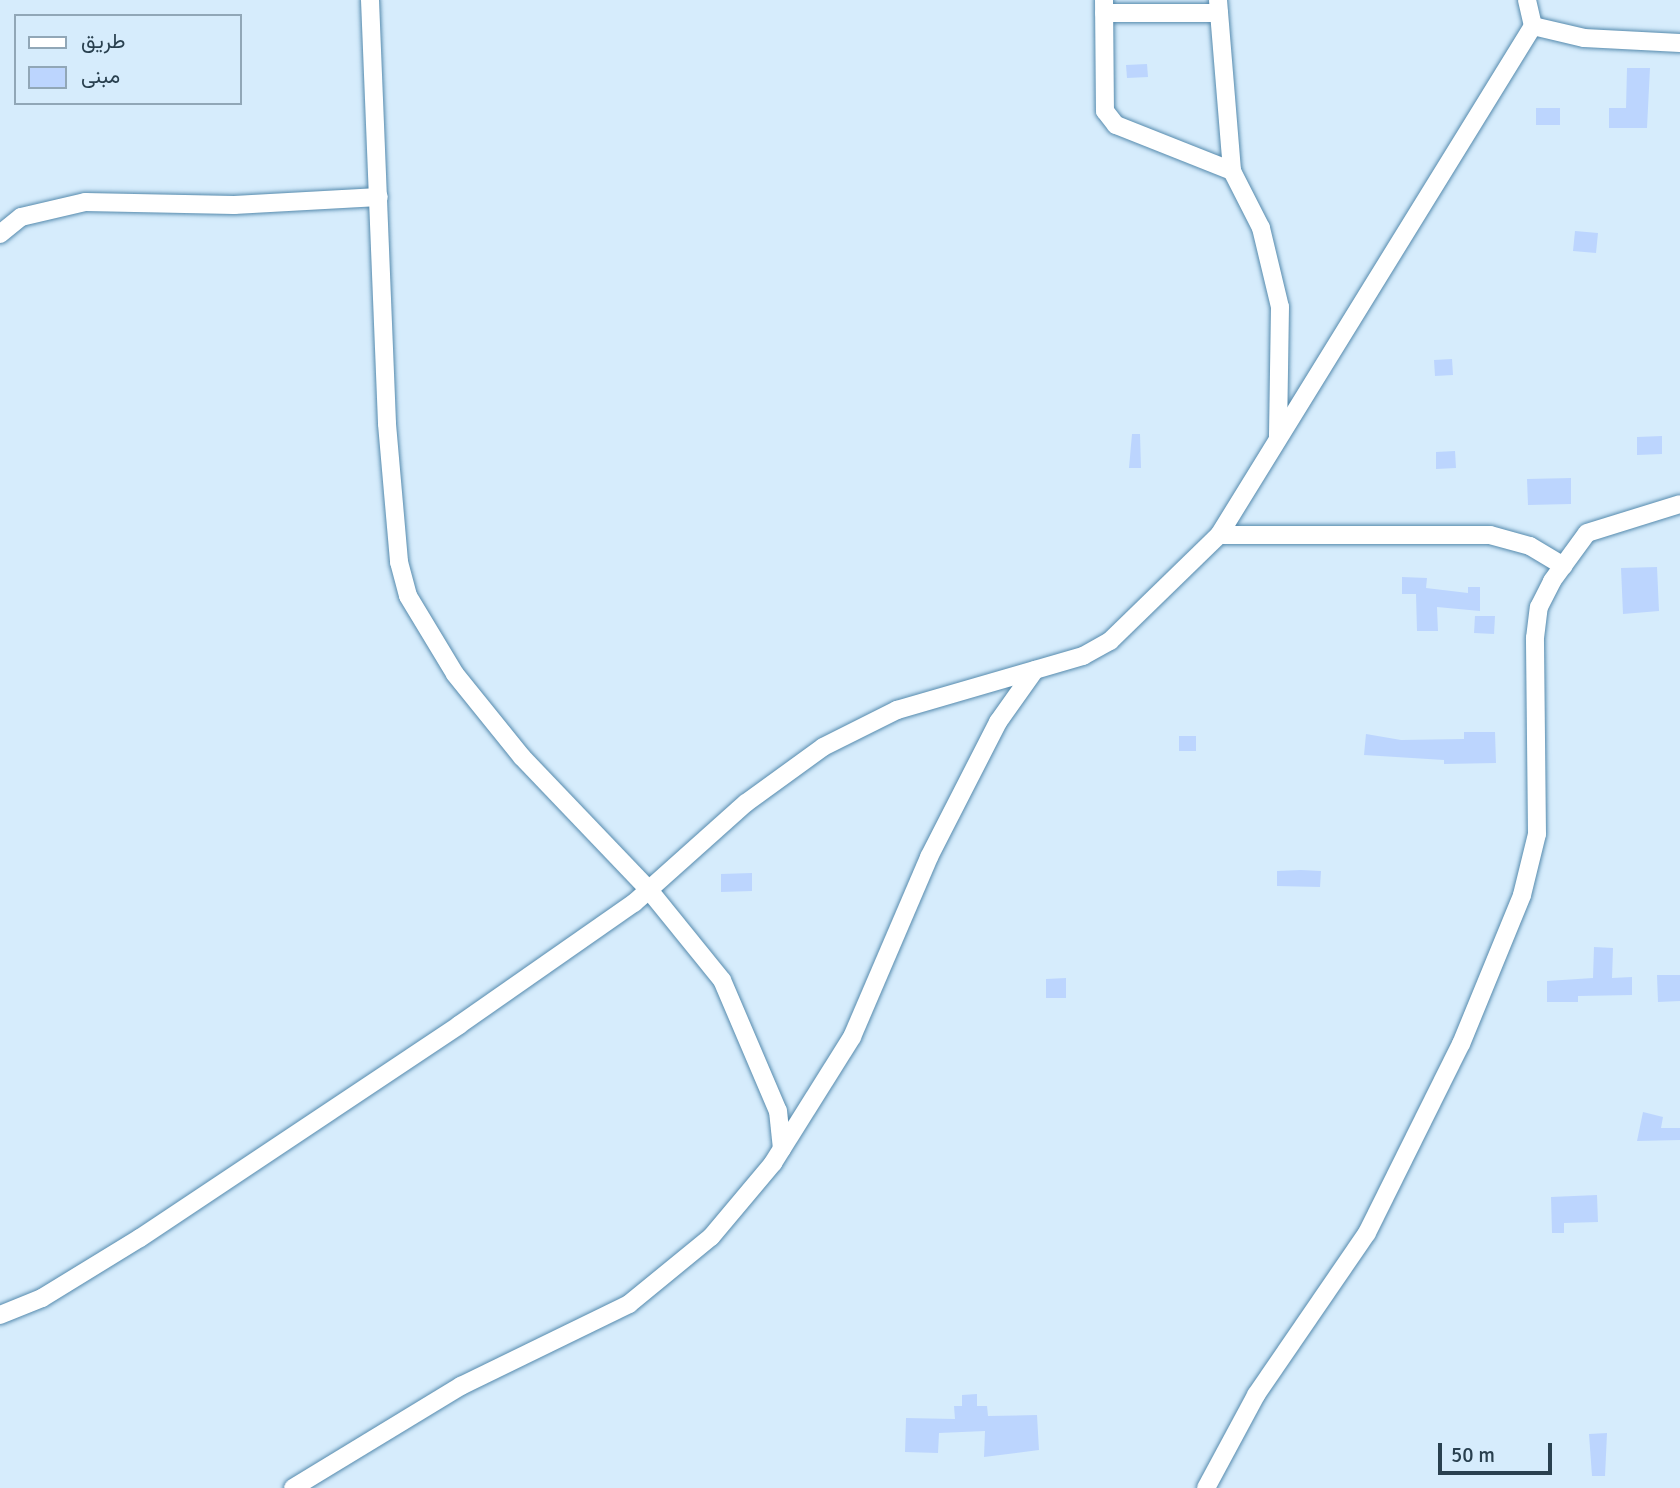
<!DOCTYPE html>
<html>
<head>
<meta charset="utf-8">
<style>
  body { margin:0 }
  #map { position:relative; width:1680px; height:1488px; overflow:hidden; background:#d6ecfc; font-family:Signika,Vazirmatn,sans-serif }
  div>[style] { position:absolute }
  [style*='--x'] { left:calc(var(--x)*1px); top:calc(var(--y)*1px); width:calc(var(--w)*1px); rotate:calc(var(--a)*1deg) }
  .building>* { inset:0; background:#bcd5fe }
  .roads { filter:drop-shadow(0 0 2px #558aad) drop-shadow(0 0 2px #558aad) }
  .minor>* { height:18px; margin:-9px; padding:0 9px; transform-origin:9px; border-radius:9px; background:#fff }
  span { translate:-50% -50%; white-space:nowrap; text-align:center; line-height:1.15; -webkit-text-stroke:5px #d6ecfc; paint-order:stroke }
  .legend { position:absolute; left:14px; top:14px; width:228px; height:91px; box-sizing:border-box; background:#d6ecfc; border:2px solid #91a7b7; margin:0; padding:9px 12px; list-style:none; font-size:21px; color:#29404f }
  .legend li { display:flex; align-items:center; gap:14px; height:35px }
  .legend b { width:35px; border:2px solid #91a7b7 }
  .scale { position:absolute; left:1438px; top:1443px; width:114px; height:32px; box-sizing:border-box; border:4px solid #29404f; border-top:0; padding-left:9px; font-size:21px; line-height:24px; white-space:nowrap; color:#29404f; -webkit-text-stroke:5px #d6ecfc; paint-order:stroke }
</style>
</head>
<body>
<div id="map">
  <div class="building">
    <i style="clip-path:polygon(1147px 64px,1148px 77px,1127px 78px,1126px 65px)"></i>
    <i style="clip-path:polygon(1627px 68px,1650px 68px,1647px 128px,1609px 128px,1609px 108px,1626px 108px)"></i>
    <i style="clip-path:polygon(1536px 108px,1560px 108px,1560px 125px,1536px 125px)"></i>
    <i style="clip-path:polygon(1575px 231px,1598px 233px,1596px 253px,1573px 251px)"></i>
    <i style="clip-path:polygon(1452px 359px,1453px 375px,1435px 376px,1434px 360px)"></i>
    <i style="clip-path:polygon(1132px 434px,1140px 434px,1141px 468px,1129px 468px)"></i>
    <i style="clip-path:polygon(1662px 436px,1662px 454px,1637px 455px,1637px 437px)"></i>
    <i style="clip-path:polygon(1455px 451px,1456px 468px,1436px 469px,1436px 452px)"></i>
    <i style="clip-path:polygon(1571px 478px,1571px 504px,1528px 505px,1527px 479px)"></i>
    <i style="clip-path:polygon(1657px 567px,1659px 611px,1623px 614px,1621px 568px)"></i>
    <i style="clip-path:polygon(1402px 577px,1427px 578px,1426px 588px,1468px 593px,1468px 587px,1480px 587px,1480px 611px,1437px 607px,1438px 631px,1417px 631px,1416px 594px,1402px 594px)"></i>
    <i style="clip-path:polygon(1475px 616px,1495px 616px,1494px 634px,1474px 633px)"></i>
    <i style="clip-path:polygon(1464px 732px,1495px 732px,1496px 763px,1444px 764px,1444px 760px,1364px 755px,1366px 734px,1401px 740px,1464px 739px)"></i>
    <i style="clip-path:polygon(1179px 736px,1196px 736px,1196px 751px,1179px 751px)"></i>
    <i style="clip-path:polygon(1301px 870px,1321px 871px,1320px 887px,1277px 886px,1277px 871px)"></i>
    <i style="clip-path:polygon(752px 873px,752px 891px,721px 892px,721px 874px)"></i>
    <i style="clip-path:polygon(1594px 947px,1613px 948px,1612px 978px,1632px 977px,1632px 995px,1578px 996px,1578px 1002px,1547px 1002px,1547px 981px,1593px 978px)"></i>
    <i style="clip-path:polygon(1657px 975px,1680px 975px,1680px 1001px,1658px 1002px)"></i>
    <i style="clip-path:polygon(1066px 978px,1066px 998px,1046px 998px,1046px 979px)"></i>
    <i style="clip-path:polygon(1643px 1112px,1663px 1117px,1661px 1128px,1680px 1128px,1680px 1140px,1637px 1141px)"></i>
    <i style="clip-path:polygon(1597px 1195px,1598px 1222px,1564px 1223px,1564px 1233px,1552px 1233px,1551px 1197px)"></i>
    <i style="clip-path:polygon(977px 1394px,977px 1406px,987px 1406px,988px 1416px,1037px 1415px,1039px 1450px,984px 1457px,985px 1431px,939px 1433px,938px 1453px,905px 1452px,906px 1418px,955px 1419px,954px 1406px,962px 1406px,962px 1395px)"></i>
    <i style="clip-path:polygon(1607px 1433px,1605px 1476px,1592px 1476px,1589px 1434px)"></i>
  </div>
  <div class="roads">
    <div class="minor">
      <i style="--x:370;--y:0;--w:424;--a:87.7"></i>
      <i style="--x:387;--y:424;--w:139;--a:85"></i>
      <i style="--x:399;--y:562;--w:35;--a:75"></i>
      <i style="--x:408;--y:596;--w:91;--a:58.9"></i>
      <i style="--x:455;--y:674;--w:107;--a:51.1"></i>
      <i style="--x:522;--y:757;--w:184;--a:46.3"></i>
      <i style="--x:649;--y:890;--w:116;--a:51"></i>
      <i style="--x:722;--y:980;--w:142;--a:66.9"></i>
      <i style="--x:778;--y:1111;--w:38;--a:84"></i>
      <i style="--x:1104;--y:0;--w:111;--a:89.5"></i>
      <i style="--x:1105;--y:111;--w:18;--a:52"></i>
      <i style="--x:1116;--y:125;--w:125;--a:21.6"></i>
      <i style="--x:1218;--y:0;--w:172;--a:85.3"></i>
      <i style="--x:1232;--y:171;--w:64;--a:63"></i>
      <i style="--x:1261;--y:228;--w:81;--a:76.5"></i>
      <i style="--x:1280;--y:307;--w:131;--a:90.9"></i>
      <i style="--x:1104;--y:13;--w:115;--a:0"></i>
      <i style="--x:1533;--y:26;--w:52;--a:13.2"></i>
      <i style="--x:1584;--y:38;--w:96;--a:3"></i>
      <i style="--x:0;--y:234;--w:27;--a:-39"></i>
      <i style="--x:21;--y:217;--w:66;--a:-13.2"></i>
      <i style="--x:85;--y:202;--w:149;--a:1.2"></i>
      <i style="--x:234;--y:205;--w:145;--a:-3.2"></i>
      <i style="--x:1219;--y:535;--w:271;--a:0"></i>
      <i style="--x:1490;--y:535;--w:41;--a:15.4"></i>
      <i style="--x:1530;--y:546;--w:39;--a:31"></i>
      <i style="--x:0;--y:1315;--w:45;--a:-22"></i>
      <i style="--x:42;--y:1298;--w:115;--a:-31.5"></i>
      <i style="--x:140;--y:1238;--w:384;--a:-33.7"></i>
      <i style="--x:459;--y:1025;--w:213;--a:-34.9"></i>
      <i style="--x:634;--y:903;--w:150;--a:-41.8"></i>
      <i style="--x:746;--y:803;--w:95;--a:-36"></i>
      <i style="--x:823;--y:747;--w:83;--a:-26.6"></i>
      <i style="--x:897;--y:710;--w:194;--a:-16.2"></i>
      <i style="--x:1083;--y:656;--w:31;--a:-29"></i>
      <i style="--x:1110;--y:641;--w:152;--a:-44.2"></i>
      <i style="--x:1219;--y:535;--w:598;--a:-58.33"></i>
      <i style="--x:1533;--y:26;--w:27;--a:-103"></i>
      <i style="--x:293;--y:1488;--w:197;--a:-31.3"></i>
      <i style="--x:461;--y:1386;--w:187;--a:-26"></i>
      <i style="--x:629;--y:1304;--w:106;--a:-39.3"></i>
      <i style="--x:711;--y:1237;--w:97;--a:-50"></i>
      <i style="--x:773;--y:1163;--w:149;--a:-57.9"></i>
      <i style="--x:852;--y:1037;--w:196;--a:-66.8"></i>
      <i style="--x:929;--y:857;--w:152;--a:-62.9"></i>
      <i style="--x:998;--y:722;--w:64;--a:-54.6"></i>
      <i style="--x:1206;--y:1488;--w:106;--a:-61.7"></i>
      <i style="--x:1256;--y:1395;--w:196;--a:-55.6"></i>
      <i style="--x:1367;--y:1233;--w:211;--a:-63.6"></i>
      <i style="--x:1461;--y:1044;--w:161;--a:-67.7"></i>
      <i style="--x:1522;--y:895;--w:63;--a:-76.2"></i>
      <i style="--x:1537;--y:834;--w:196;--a:-90.6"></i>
      <i style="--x:1535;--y:638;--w:31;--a:-83"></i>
      <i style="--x:1539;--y:607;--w:29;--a:-63"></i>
      <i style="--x:1552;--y:581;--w:59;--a:-53.9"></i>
      <i style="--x:1587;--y:533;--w:97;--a:-17.3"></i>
    </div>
  </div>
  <ul class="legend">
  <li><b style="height:9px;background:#fff"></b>طريق</li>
  <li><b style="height:19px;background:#bcd5fe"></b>مبنى</li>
  </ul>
  <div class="scale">50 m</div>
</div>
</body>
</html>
